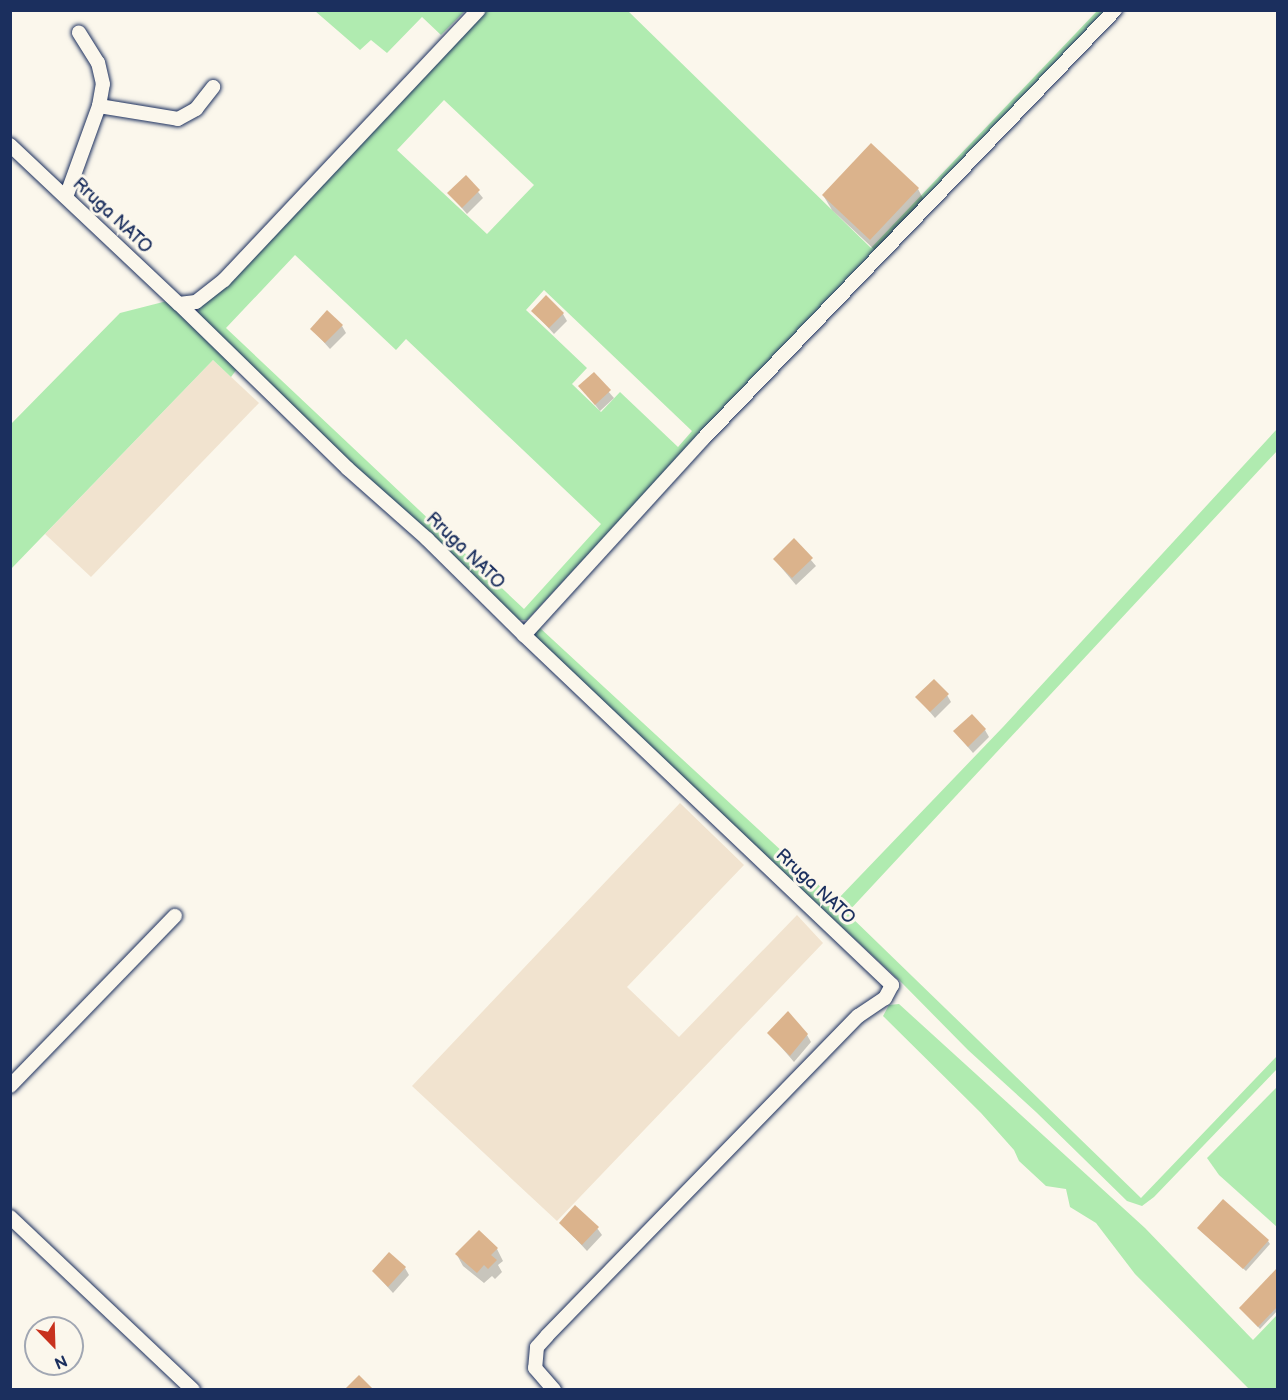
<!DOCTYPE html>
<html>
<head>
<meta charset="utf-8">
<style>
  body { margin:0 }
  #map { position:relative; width:1288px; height:1400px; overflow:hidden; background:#fbf7ec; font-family:"Balsamiq Sans",sans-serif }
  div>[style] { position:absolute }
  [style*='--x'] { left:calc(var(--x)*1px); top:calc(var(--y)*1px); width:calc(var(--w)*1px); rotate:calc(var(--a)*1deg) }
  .built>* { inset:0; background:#f1e3cf }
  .green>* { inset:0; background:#b0ebb0 }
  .shadow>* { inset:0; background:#0003 }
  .building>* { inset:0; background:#dbb38c }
  .roads { filter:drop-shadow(0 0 2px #1b2f5e) drop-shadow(0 0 2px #1b2f5e) }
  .minor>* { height:14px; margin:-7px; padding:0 7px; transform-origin:7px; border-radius:7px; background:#fbf7ec }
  span { translate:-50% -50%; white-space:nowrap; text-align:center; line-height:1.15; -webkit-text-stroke:6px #fbf7ec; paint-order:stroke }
  .street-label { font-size:18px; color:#1b2f5e }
  .frame { position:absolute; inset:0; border:12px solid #1b2f5e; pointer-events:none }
  .north { position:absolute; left:24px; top:1316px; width:60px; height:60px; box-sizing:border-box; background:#fbf7ec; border:2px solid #a1a7b3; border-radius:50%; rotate:157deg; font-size:16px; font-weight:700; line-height:24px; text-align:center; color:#1b2f5e }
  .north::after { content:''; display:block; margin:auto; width:21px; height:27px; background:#c8321e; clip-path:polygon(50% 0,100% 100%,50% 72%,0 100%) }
</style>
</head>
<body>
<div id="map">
  <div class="built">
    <i style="clip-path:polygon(213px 360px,259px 403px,91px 577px,45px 534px)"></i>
    <i style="clip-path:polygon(680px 803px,744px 865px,627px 987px,679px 1037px,797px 915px,823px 943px,557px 1221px,412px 1086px)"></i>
  </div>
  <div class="green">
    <i style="clip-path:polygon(315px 11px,465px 11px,441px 35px,422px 17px,387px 53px,371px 40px,360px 50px)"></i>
    <i style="clip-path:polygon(evenodd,484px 11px,628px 11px,871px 248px,1097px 11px,1110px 11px,699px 435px,527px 620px,516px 620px,384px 496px,197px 315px,200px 306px,484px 11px,444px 100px,534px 185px,487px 234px,397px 150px,444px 100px,484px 11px,295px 255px,396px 350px,406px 339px,601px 524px,524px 609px,226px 328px,295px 255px,484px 11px,544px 290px,692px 431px,678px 447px,620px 392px,601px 412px,572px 384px,587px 368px,526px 310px,544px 290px)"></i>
    <i style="clip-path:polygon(167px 301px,237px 369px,231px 377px,213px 360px,11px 569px,11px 424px,120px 313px)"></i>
    <i style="clip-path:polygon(1277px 429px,1277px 451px,847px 913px,1141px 1198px,1277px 1056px,1277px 1069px,1154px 1197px,1142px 1206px,1127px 1201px,1036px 1112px,968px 1050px,900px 981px,531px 638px,540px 628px,836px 901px,1003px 727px)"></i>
    <i style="clip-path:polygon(899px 1004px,1145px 1228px,1253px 1340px,1277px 1315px,1277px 1389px,1249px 1389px,1135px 1274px,1096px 1223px,1070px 1207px,1066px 1189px,1046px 1186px,1019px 1161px,1014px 1150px,981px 1113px,883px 1016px,889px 1005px)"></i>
    <i style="clip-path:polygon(1277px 1087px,1277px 1227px,1219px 1175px,1207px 1158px)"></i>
  </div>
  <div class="shadow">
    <i style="clip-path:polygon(466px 177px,483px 198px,467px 214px,449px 193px)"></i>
    <i style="clip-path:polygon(918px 189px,926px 204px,879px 254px,832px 210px,823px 195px)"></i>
    <i style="clip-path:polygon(533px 311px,563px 314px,567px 321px,554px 334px)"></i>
    <i style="clip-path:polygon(342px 326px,346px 333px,330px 349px,312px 329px)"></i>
    <i style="clip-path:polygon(593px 374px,614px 398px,600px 411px,580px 386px)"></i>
    <i style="clip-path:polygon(794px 540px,816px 566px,796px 585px,774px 559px)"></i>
    <i style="clip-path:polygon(947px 695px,951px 702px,935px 718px,917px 697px)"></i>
    <i style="clip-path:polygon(985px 730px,989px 737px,973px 753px,955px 732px)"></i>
    <i style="clip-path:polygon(769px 1033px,807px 1035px,811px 1042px,794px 1062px)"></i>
    <i style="clip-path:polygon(561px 1223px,597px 1228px,602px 1235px,587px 1251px)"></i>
    <i style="clip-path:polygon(1201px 1231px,1268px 1241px,1270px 1244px,1246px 1271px)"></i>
    <i style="clip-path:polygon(479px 1232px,497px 1249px,503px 1261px,498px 1265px,502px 1272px,495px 1279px,492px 1276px,484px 1283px,463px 1266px,457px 1255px)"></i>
    <i style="clip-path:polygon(405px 1268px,409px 1275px,393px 1293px,373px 1271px)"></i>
    <i style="clip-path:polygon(1278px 1269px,1278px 1310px,1260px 1329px,1241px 1309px)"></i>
  </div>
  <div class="building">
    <i style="clip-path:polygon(871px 143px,919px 188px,870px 240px,822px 195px)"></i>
    <i style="clip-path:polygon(466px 175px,480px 190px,462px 208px,447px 193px)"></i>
    <i style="clip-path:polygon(546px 295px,564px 313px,549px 328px,531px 311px)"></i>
    <i style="clip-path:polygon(327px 310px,343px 325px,325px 343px,310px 329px)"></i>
    <i style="clip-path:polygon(594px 372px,611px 390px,595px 405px,578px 386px)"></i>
    <i style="clip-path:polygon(794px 538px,813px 558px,792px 578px,773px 559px)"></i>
    <i style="clip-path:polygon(934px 679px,949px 694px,930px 712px,915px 697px)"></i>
    <i style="clip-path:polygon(972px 714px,986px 729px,968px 747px,953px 731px)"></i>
    <i style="clip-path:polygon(788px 1011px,808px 1034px,790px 1056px,767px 1033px)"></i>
    <i style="clip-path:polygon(1223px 1199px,1269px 1240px,1243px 1269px,1197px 1228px)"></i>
    <i style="clip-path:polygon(575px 1205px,599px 1227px,582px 1245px,559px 1223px)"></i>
    <i style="clip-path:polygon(479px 1230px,498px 1248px,491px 1255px,497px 1260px,488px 1269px,484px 1265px,477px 1273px,455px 1254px)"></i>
    <i style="clip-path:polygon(389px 1252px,406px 1267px,388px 1287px,372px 1271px)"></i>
    <i style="clip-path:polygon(1278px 1267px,1278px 1306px,1258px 1327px,1239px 1308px)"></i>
    <i style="clip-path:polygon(359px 1375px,373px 1389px,345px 1389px)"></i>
  </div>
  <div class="roads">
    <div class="minor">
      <i style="--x:99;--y:106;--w:80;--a:9.3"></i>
      <i style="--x:178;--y:119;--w:21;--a:-29"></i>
      <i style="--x:196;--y:109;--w:28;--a:-52"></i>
      <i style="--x:10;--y:145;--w:232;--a:43.3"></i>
      <i style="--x:179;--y:304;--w:236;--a:44.3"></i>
      <i style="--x:348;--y:469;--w:106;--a:41.5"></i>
      <i style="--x:427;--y:539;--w:136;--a:44.7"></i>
      <i style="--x:524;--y:635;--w:508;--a:43.56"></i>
      <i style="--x:892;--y:985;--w:15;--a:118"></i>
      <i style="--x:885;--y:998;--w:32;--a:146"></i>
      <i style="--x:858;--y:1016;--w:446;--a:134.2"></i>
      <i style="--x:547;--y:1336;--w:15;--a:132"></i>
      <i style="--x:537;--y:1347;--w:21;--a:95"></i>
      <i style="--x:535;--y:1368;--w:29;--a:49"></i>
      <i style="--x:66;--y:197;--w:97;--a:-70.1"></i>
      <i style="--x:99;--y:106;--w:22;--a:-80"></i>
      <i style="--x:103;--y:84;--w:22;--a:-103"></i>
      <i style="--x:98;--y:63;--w:36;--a:-122"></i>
      <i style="--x:179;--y:304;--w:17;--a:-7"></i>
      <i style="--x:196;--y:302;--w:36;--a:-38"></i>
      <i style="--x:224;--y:280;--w:371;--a:-46.7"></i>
      <i style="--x:524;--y:635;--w:265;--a:-47.6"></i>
      <i style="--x:703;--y:439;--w:595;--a:-46.16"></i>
      <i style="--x:10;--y:1086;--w:237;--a:-45.9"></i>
      <i style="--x:10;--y:1217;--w:252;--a:43.4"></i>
    </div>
  </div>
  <div class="street-label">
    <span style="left:112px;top:216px;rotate:43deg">Rruga NATO</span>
    <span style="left:465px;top:551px;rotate:44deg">Rruga NATO</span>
    <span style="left:815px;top:887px;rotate:43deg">Rruga NATO</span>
  </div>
  <div class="frame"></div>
  <div class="north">N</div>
</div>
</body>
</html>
